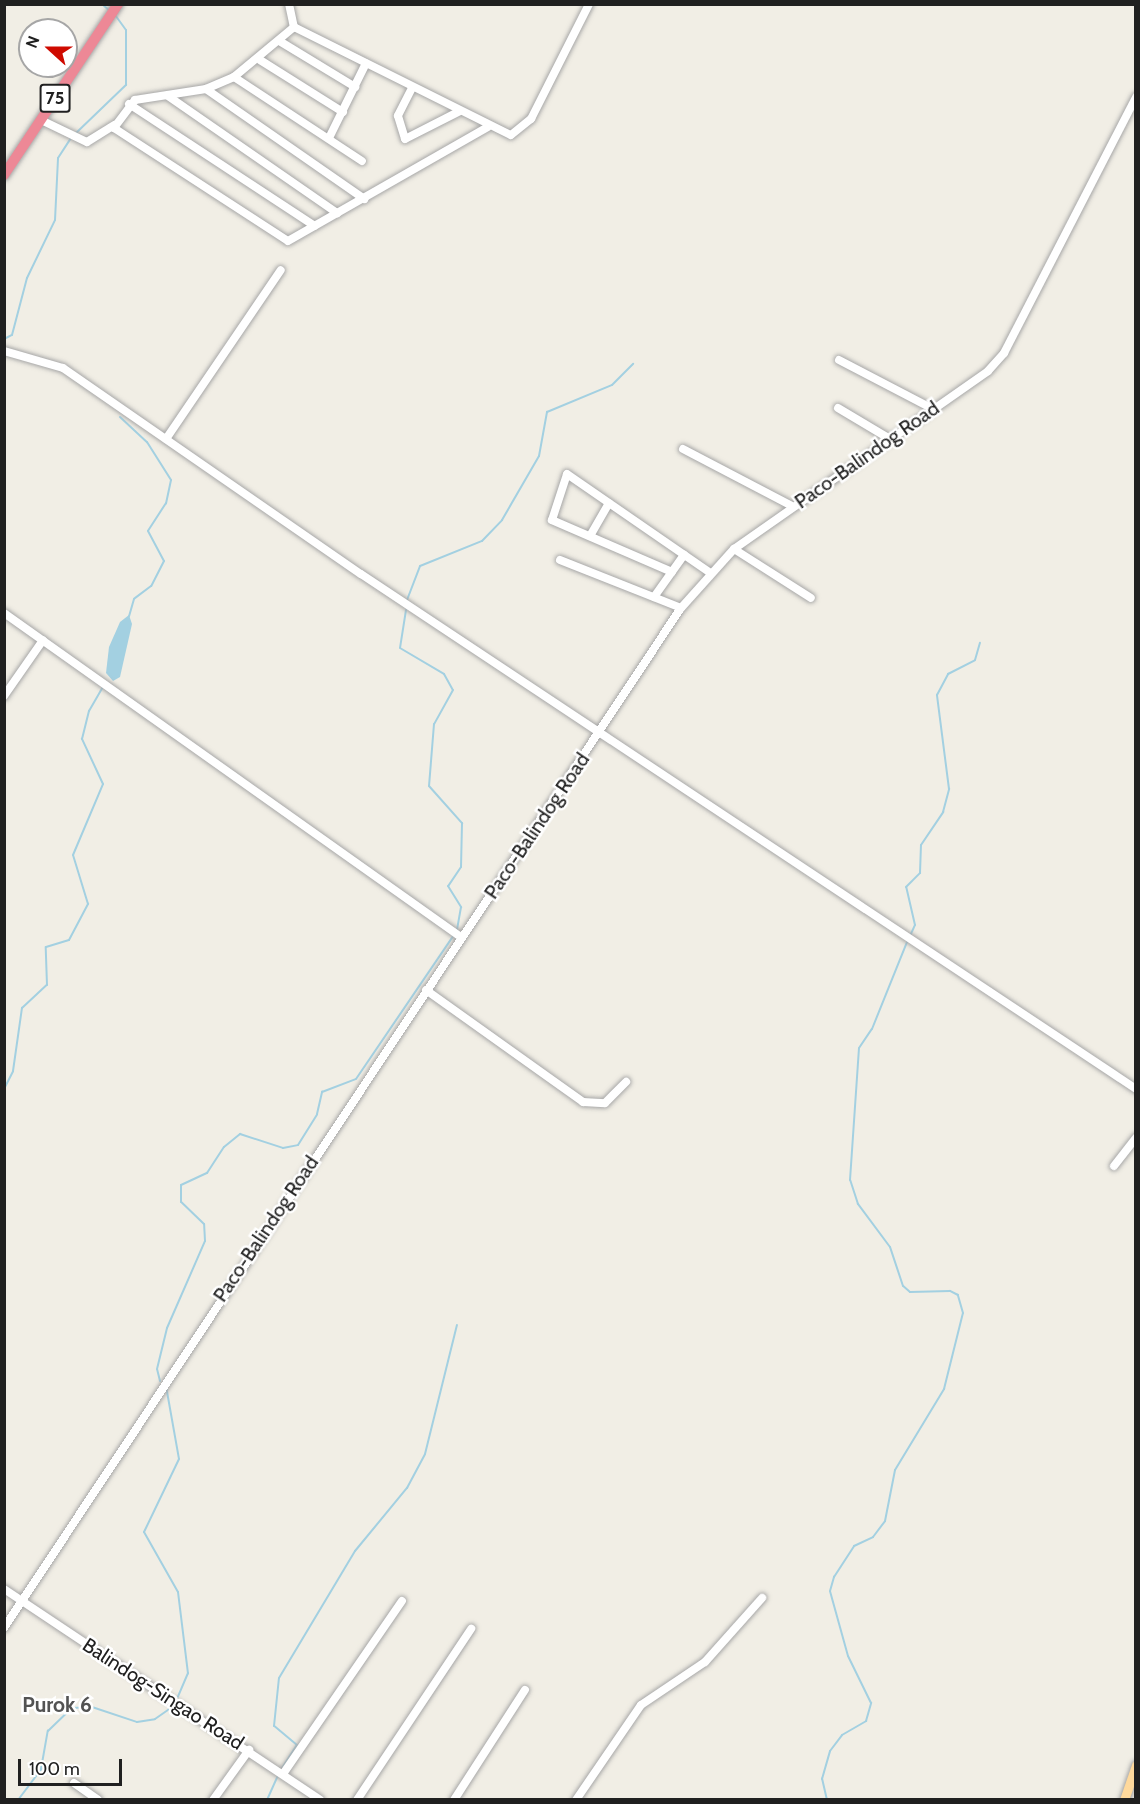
<!DOCTYPE html>
<html>
<head>
<meta charset="utf-8">
<style>
  body { margin:0 }
  #map { position:relative; width:1140px; height:1804px; overflow:hidden; background:#f1eee5; font-family:Cabin,sans-serif }
  div>[style] { position:absolute }
  [style*='--x'] { left:calc(var(--x)*1px); top:calc(var(--y)*1px); width:calc(var(--w)*1px); rotate:calc(var(--a)*1deg) }
  .water>* { inset:0; background:#a3d0e1 }
  .stream>* { height:2px; margin:-1px; padding:0 1px; transform-origin:1px; border-radius:1px; background:#a3d0e1 }
  .roads { filter:drop-shadow(0 0 2px #a7a7a7) drop-shadow(0 0 2px #a7a7a7) }
  .minor>* { height:8px; margin:-4px; padding:0 4px; transform-origin:4px; border-radius:4px; background:#fff }
  .major>* { height:9px; margin:-4.5px; padding:0 4.5px; transform-origin:4.5px; border-radius:4.5px; background:#ffd99c }
  .highway>* { height:10px; margin:-5px; padding:0 5px; transform-origin:5px; border-radius:5px; background:#ed8896 }
  span { translate:-50% -50%; white-space:nowrap; text-align:center; line-height:1.15; -webkit-text-stroke:5px #fff; paint-order:stroke }
  .shield-label span { padding:2px 4px; background:#fff; border:2px solid; border-radius:4px; -webkit-text-stroke-width:0 }
  .shield-label { font-size:18px; color:#202020; font-weight:700 }
  .street-label { font-size:20px; color:#202020 }
  .neighbourhood-label { font-size:21px; color:#535353; font-weight:700 }
  .frame { position:absolute; inset:0; border:6px solid #202020; pointer-events:none }
  .north { position:absolute; left:18px; top:18px; width:60px; height:60px; box-sizing:border-box; background:#fff; border:2px solid #a6a6a6; border-radius:50%; rotate:291deg; font-size:16px; font-weight:700; line-height:24px; text-align:center; color:#202020 }
  .north::after { content:''; display:block; margin:auto; width:21px; height:27px; background:#cf0a00; clip-path:polygon(50% 0,100% 100%,50% 72%,0 100%) }
  .scale { position:absolute; left:18px; top:1759px; width:104px; height:27px; box-sizing:border-box; border:3px solid #202020; border-top:0; padding-left:8px; font-size:18px; line-height:21px; white-space:nowrap; color:#202020; -webkit-text-stroke:4px #fff; paint-order:stroke }
</style>
</head>
<body>
<div id="map">
  <div class="water">
    <i style="clip-path:polygon(129px 615px,132px 624px,120px 677px,113px 681px,106px 673px,109px 647px,120px 622px)"></i>
  </div>
  <div class="stream">
    <i style="--x:102;--y:4;--w:9;--a:41"></i>
    <i style="--x:75;--y:134;--w:71;--a:-43.9"></i>
    <i style="--x:126;--y:85;--w:55;--a:-90"></i>
    <i style="--x:126;--y:30;--w:17;--a:-126"></i>
    <i style="--x:4;--y:339;--w:9;--a:-27"></i>
    <i style="--x:12;--y:335;--w:59;--a:-75.3"></i>
    <i style="--x:27;--y:278;--w:64;--a:-64.2"></i>
    <i style="--x:55;--y:220;--w:62;--a:-87.2"></i>
    <i style="--x:58;--y:158;--w:24;--a:-57"></i>
    <i style="--x:120;--y:417;--w:37;--a:43"></i>
    <i style="--x:147;--y:442;--w:45;--a:57.7"></i>
    <i style="--x:171;--y:480;--w:24;--a:102"></i>
    <i style="--x:166;--y:503;--w:33;--a:123"></i>
    <i style="--x:148;--y:531;--w:34;--a:62"></i>
    <i style="--x:164;--y:561;--w:28;--a:117"></i>
    <i style="--x:151;--y:586;--w:21;--a:143"></i>
    <i style="--x:134;--y:599;--w:18;--a:106"></i>
    <i style="--x:407;--y:600;--w:36;--a:-69"></i>
    <i style="--x:420;--y:566;--w:67;--a:-22"></i>
    <i style="--x:482;--y:541;--w:29;--a:-46"></i>
    <i style="--x:502;--y:520;--w:74;--a:-60"></i>
    <i style="--x:539;--y:456;--w:45;--a:-79.7"></i>
    <i style="--x:547;--y:412;--w:70;--a:-22.6"></i>
    <i style="--x:612;--y:385;--w:30;--a:-45"></i>
    <i style="--x:406;--y:610;--w:38;--a:99"></i>
    <i style="--x:400;--y:648;--w:51;--a:30.6"></i>
    <i style="--x:444;--y:674;--w:18;--a:61"></i>
    <i style="--x:453;--y:690;--w:39;--a:119"></i>
    <i style="--x:434;--y:724;--w:62;--a:94.6"></i>
    <i style="--x:429;--y:786;--w:50;--a:48.3"></i>
    <i style="--x:462;--y:823;--w:44;--a:91.3"></i>
    <i style="--x:461;--y:867;--w:23;--a:124"></i>
    <i style="--x:448;--y:886;--w:25;--a:58"></i>
    <i style="--x:461;--y:907;--w:23;--a:100"></i>
    <i style="--x:910;--y:936;--w:12;--a:-66"></i>
    <i style="--x:915;--y:925;--w:39;--a:-103"></i>
    <i style="--x:906;--y:887;--w:20;--a:-45"></i>
    <i style="--x:920;--y:873;--w:28;--a:-88"></i>
    <i style="--x:921;--y:845;--w:40;--a:-56"></i>
    <i style="--x:943;--y:812;--w:24;--a:-75"></i>
    <i style="--x:949;--y:789;--w:95;--a:-97.3"></i>
    <i style="--x:937;--y:695;--w:24;--a:-62"></i>
    <i style="--x:948;--y:674;--w:30;--a:-27"></i>
    <i style="--x:975;--y:660;--w:18;--a:-74"></i>
    <i style="--x:4;--y:1089;--w:20;--a:-63"></i>
    <i style="--x:13;--y:1071;--w:64;--a:-81.9"></i>
    <i style="--x:22;--y:1008;--w:34;--a:-43"></i>
    <i style="--x:47;--y:985;--w:38;--a:-92"></i>
    <i style="--x:46;--y:947;--w:24;--a:-17"></i>
    <i style="--x:69;--y:940;--w:41;--a:-62.2"></i>
    <i style="--x:88;--y:904;--w:51;--a:-107"></i>
    <i style="--x:73;--y:855;--w:77;--a:-67.1"></i>
    <i style="--x:103;--y:784;--w:50;--a:-115"></i>
    <i style="--x:82;--y:739;--w:29;--a:-76"></i>
    <i style="--x:89;--y:711;--w:28;--a:-60"></i>
    <i style="--x:160;--y:1381;--w:12;--a:-104"></i>
    <i style="--x:157;--y:1369;--w:42;--a:-76.3"></i>
    <i style="--x:167;--y:1328;--w:95;--a:-66.4"></i>
    <i style="--x:205;--y:1241;--w:17;--a:-93"></i>
    <i style="--x:204;--y:1224;--w:32;--a:-136"></i>
    <i style="--x:181;--y:1202;--w:17;--a:-90"></i>
    <i style="--x:181;--y:1185;--w:29;--a:-25"></i>
    <i style="--x:207;--y:1173;--w:31;--a:-57"></i>
    <i style="--x:224;--y:1147;--w:21;--a:-39"></i>
    <i style="--x:240;--y:1134;--w:45;--a:18"></i>
    <i style="--x:283;--y:1148;--w:15;--a:-11"></i>
    <i style="--x:298;--y:1145;--w:36;--a:-58"></i>
    <i style="--x:317;--y:1114;--w:23;--a:-77"></i>
    <i style="--x:322;--y:1092;--w:36;--a:-21"></i>
    <i style="--x:356;--y:1079;--w:174;--a:-55.8"></i>
    <i style="--x:166;--y:1386;--w:74;--a:79.9"></i>
    <i style="--x:179;--y:1459;--w:81;--a:115.6"></i>
    <i style="--x:144;--y:1532;--w:69;--a:60.5"></i>
    <i style="--x:178;--y:1592;--w:82;--a:83"></i>
    <i style="--x:188;--y:1673;--w:26;--a:113"></i>
    <i style="--x:282;--y:1768;--w:27;--a:-57"></i>
    <i style="--x:297;--y:1745;--w:30;--a:-140"></i>
    <i style="--x:274;--y:1726;--w:48;--a:-84.1"></i>
    <i style="--x:279;--y:1678;--w:148;--a:-59.1"></i>
    <i style="--x:355;--y:1551;--w:82;--a:-50.5"></i>
    <i style="--x:407;--y:1488;--w:38;--a:-62"></i>
    <i style="--x:425;--y:1454;--w:133;--a:-76.1"></i>
    <i style="--x:18;--y:1800;--w:39;--a:-53"></i>
    <i style="--x:41;--y:1769;--w:39;--a:-80"></i>
    <i style="--x:48;--y:1731;--w:33;--a:-44"></i>
    <i style="--x:72;--y:1708;--w:20;--a:-3"></i>
    <i style="--x:92;--y:1707;--w:47;--a:18.4"></i>
    <i style="--x:137;--y:1722;--w:18;--a:-9"></i>
    <i style="--x:155;--y:1719;--w:21;--a:-35"></i>
    <i style="--x:267;--y:1800;--w:27;--a:-66"></i>
    <i style="--x:827;--y:1800;--w:22;--a:-103"></i>
    <i style="--x:822;--y:1779;--w:29;--a:-74"></i>
    <i style="--x:830;--y:1751;--w:20;--a:-53"></i>
    <i style="--x:842;--y:1735;--w:28;--a:-30"></i>
    <i style="--x:866;--y:1721;--w:19;--a:-74"></i>
    <i style="--x:871;--y:1703;--w:52;--a:-116.1"></i>
    <i style="--x:848;--y:1656;--w:67;--a:-105.5"></i>
    <i style="--x:830;--y:1591;--w:15;--a:-74"></i>
    <i style="--x:834;--y:1577;--w:37;--a:-57"></i>
    <i style="--x:854;--y:1546;--w:21;--a:-25"></i>
    <i style="--x:873;--y:1537;--w:20;--a:-53"></i>
    <i style="--x:885;--y:1521;--w:52;--a:-78.9"></i>
    <i style="--x:895;--y:1470;--w:95;--a:-58.8"></i>
    <i style="--x:944;--y:1389;--w:78;--a:-76"></i>
    <i style="--x:963;--y:1313;--w:19;--a:-106"></i>
    <i style="--x:958;--y:1295;--w:9;--a:-153"></i>
    <i style="--x:950;--y:1291;--w:40;--a:178.6"></i>
    <i style="--x:910;--y:1292;--w:9;--a:-139"></i>
    <i style="--x:903;--y:1286;--w:41;--a:-108.4"></i>
    <i style="--x:890;--y:1247;--w:54;--a:-126.7"></i>
    <i style="--x:858;--y:1204;--w:25;--a:-108"></i>
    <i style="--x:850;--y:1180;--w:132;--a:-86.1"></i>
    <i style="--x:859;--y:1048;--w:23;--a:-56"></i>
    <i style="--x:872;--y:1029;--w:94;--a:-68.1"></i>
  </div>
  <div class="roads">
    <div class="minor">
      <i style="--x:289;--y:4;--w:24;--a:78"></i>
      <i style="--x:294;--y:27;--w:242;--a:26.5"></i>
      <i style="--x:511;--y:135;--w:26;--a:-39"></i>
      <i style="--x:531;--y:119;--w:129;--a:-63.2"></i>
      <i style="--x:294;--y:27;--w:78;--a:140.2"></i>
      <i style="--x:234;--y:77;--w:30;--a:157"></i>
      <i style="--x:206;--y:89;--w:72;--a:171.2"></i>
      <i style="--x:135;--y:100;--w:35;--a:127"></i>
      <i style="--x:114;--y:128;--w:207;--a:33"></i>
      <i style="--x:288;--y:241;--w:230;--a:-29.7"></i>
      <i style="--x:281;--y:42;--w:87;--a:31.3"></i>
      <i style="--x:260;--y:60;--w:98;--a:32.1"></i>
      <i style="--x:234;--y:77;--w:153;--a:33.3"></i>
      <i style="--x:412;--y:88;--w:31;--a:117"></i>
      <i style="--x:398;--y:116;--w:24;--a:73"></i>
      <i style="--x:405;--y:139;--w:62;--a:-27"></i>
      <i style="--x:206;--y:89;--w:193;--a:34.8"></i>
      <i style="--x:168;--y:96;--w:206;--a:34.7"></i>
      <i style="--x:129;--y:104;--w:222;--a:33.3"></i>
      <i style="--x:41;--y:120;--w:51;--a:25.6"></i>
      <i style="--x:87;--y:142;--w:32;--a:-32"></i>
      <i style="--x:330;--y:136;--w:81;--a:-63.7"></i>
      <i style="--x:4;--y:351;--w:61;--a:16.1"></i>
      <i style="--x:63;--y:368;--w:362;--a:34.7"></i>
      <i style="--x:361;--y:574;--w:931;--a:33.6"></i>
      <i style="--x:839;--y:360;--w:106;--a:27.5"></i>
      <i style="--x:838;--y:408;--w:61;--a:30.8"></i>
      <i style="--x:166;--y:439;--w:204;--a:-55.8"></i>
      <i style="--x:683;--y:449;--w:123;--a:27.6"></i>
      <i style="--x:590;--y:536;--w:38;--a:-60"></i>
      <i style="--x:734;--y:549;--w:91;--a:32.5"></i>
      <i style="--x:560;--y:560;--w:130;--a:21.6"></i>
      <i style="--x:672;--y:572;--w:131;--a:-156.6"></i>
      <i style="--x:552;--y:520;--w:48;--a:-71.9"></i>
      <i style="--x:567;--y:474;--w:173;--a:34.6"></i>
      <i style="--x:654;--y:597;--w:52;--a:-54.5"></i>
      <i style="--x:4;--y:613;--w:560;--a:35.34"></i>
      <i style="--x:4;--y:696;--w:68;--a:-55.1"></i>
      <i style="--x:426;--y:990;--w:193;--a:35.5"></i>
      <i style="--x:583;--y:1102;--w:22;--a:3"></i>
      <i style="--x:605;--y:1103;--w:30;--a:-45"></i>
      <i style="--x:1114;--y:1166;--w:36;--a:-52"></i>
      <i style="--x:4;--y:1589;--w:380;--a:33.7"></i>
      <i style="--x:4;--y:1628;--w:1224;--a:-56.43"></i>
      <i style="--x:681;--y:608;--w:79;--a:-48.1"></i>
      <i style="--x:734;--y:549;--w:310;--a:-35"></i>
      <i style="--x:988;--y:371;--w:24;--a:-48"></i>
      <i style="--x:1004;--y:353;--w:288;--a:-62.7"></i>
      <i style="--x:283;--y:1774;--w:210;--a:-55.5"></i>
      <i style="--x:74;--y:1783;--w:29;--a:35"></i>
      <i style="--x:213;--y:1800;--w:62;--a:-54.2"></i>
      <i style="--x:357;--y:1800;--w:206;--a:-56.3"></i>
      <i style="--x:454;--y:1800;--w:131;--a:-57.2"></i>
      <i style="--x:576;--y:1800;--w:115;--a:-55.6"></i>
      <i style="--x:641;--y:1705;--w:77;--a:-33.9"></i>
      <i style="--x:705;--y:1662;--w:86;--a:-48.3"></i>
    </div>
    <div class="major">
      <i style="--x:1124;--y:1800;--w:37;--a:-71"></i>
    </div>
    <div class="highway">
      <i style="--x:4;--y:175;--w:206;--a:-56.3"></i>
    </div>
  </div>
  <div class="shield-label">
    <span style="left:55px;top:98px">75</span>
  </div>
  <div class="street-label">
    <span style="left:867px;top:455px;rotate:-35deg">Paco-Balindog Road</span>
    <span style="left:537px;top:826px;rotate:-56deg">Paco-Balindog Road</span>
    <span style="left:266px;top:1229px;rotate:-56deg">Paco-Balindog Road</span>
    <span style="left:163px;top:1694px;rotate:33deg">Balindog-Singao Road</span>
  </div>
  <div class="neighbourhood-label">
    <span style="left:57px;top:1705px">Purok 6</span>
  </div>
  <div class="frame"></div>
  <div class="north">N</div>
  <div class="scale">100 m</div>
</div>
</body>
</html>
